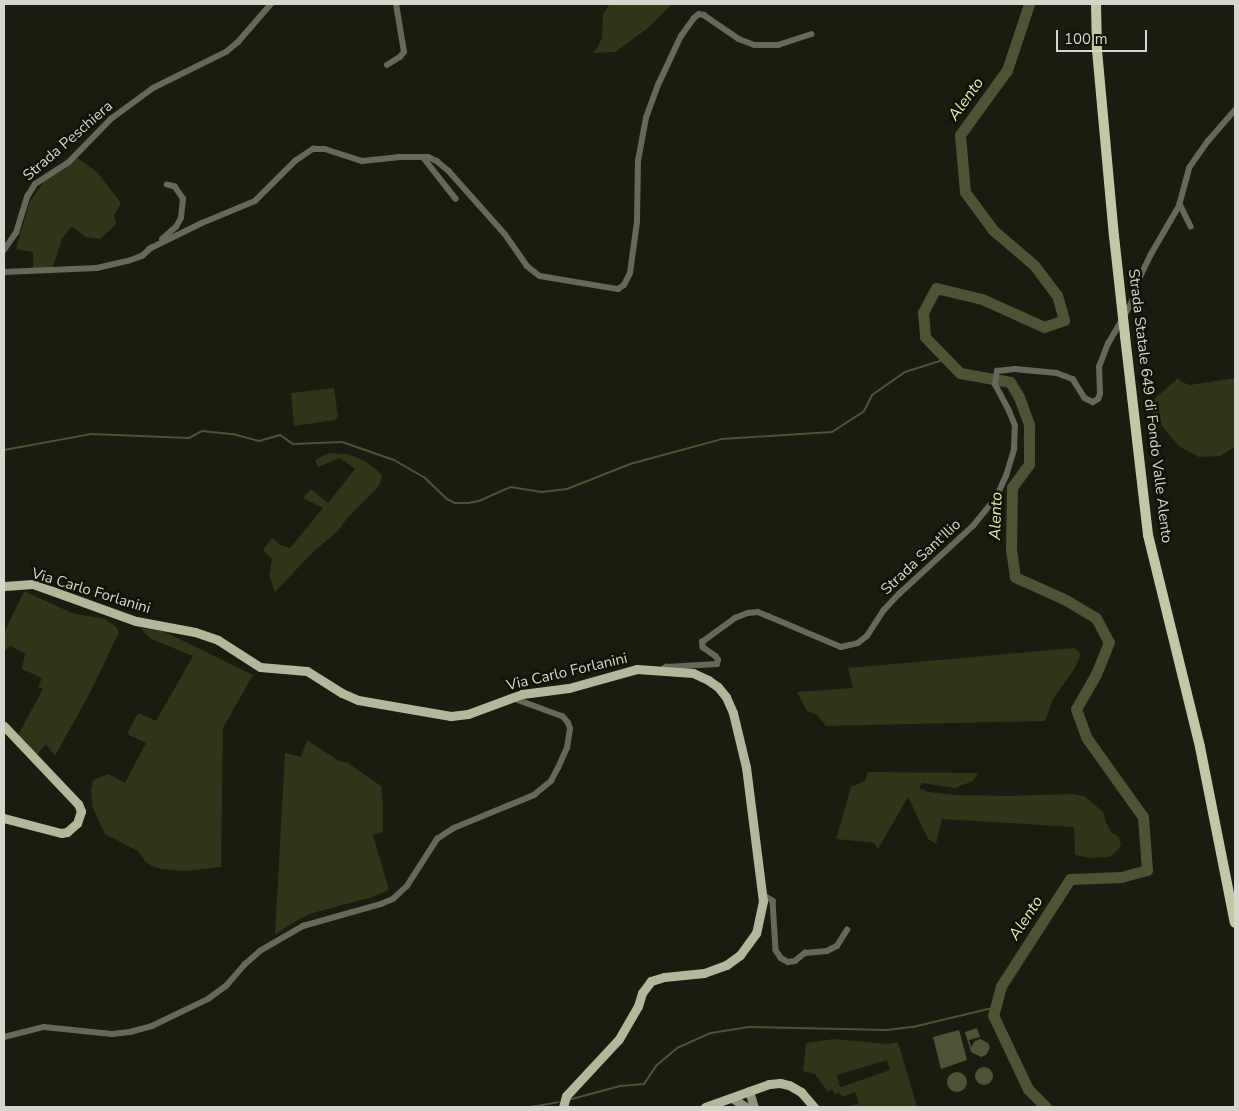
<!DOCTYPE html>
<html>
<head>
<meta charset="utf-8">
<style>
  body { margin:0 }
  #map { position:relative; width:1239px; height:1111px; overflow:hidden; background:#1a1c0f; font-family:"Nunito Sans",sans-serif }
  div>[style] { position:absolute }
  [style*='--x'] { left:calc(var(--x)*1px); top:calc(var(--y)*1px); width:calc(var(--w)*1px); rotate:calc(var(--a)*1deg) }
  .green>* { inset:0; background:#313417 }
  .water>* { inset:0; background:#4e5333 }
  .round { border-radius:50% }
  .stream>* { height:2px; margin:-1px; padding:0 1px; transform-origin:1px; border-radius:1px; background:#4e5333 }
  .river>* { height:11px; margin:-5.5px; padding:0 5.5px; transform-origin:5.5px; border-radius:5.5px; background:#4e5333 }
  .minor>* { height:5.5px; margin:-2.75px; padding:0 2.75px; transform-origin:2.75px; border-radius:2.75px; background:#66685a }
  .secondary>* { height:9px; margin:-4.5px; padding:0 4.5px; transform-origin:4.5px; border-radius:4.5px; background:#91957e }
  .primary>* { height:9px; margin:-4.5px; padding:0 4.5px; transform-origin:4.5px; border-radius:4.5px; background:#b3b89a }
  .trunk>* { height:10px; margin:-5px; padding:0 5px; transform-origin:5px; border-radius:5px; background:#c2c8a6 }
  .trunk-bridge>* { height:10px; margin:-5px; padding:0 5px; transform-origin:5px; border-radius:5px; background:#c2c8a6 }
  span { translate:-50% -50%; white-space:nowrap; text-align:center; line-height:1.15; -webkit-text-stroke:5px #111306; paint-order:stroke }
  .street-label { font-size:15px; color:#d5d7cd }
  .water-label { font-size:16px; color:#e1eaae; font-style:italic }
  .frame { position:absolute; inset:0; border:5px solid #d5d7cd; pointer-events:none }
  .scale { position:absolute; left:1056px; top:30px; width:91px; height:22px; box-sizing:border-box; border:2px solid #d5d7cd; border-top:0; padding-left:6px; font-size:15px; line-height:18px; white-space:nowrap; color:#d5d7cd; -webkit-text-stroke:4px #111306; paint-order:stroke }
</style>
</head>
<body>
<div id="map">
  <div class="green">
    <i style="clip-path:polygon(610px 4px,672px 4px,648px 28px,615px 52px,592px 53px,597px 48px,602px 38px,603px 14px)"></i>
    <i style="clip-path:polygon(77px 158px,96px 171px,121px 203px,114px 215px,116px 224px,100px 239px,86px 237px,73px 227px,70px 228px,62px 239px,52px 269px,33px 270px,33px 252px,16px 249px,29px 203px,44px 181px,65px 168px)"></i>
    <i style="clip-path:polygon(1178px 378px,1181px 382px,1190px 385px,1235px 378px,1235px 447px,1220px 456px,1199px 457px,1180px 447px,1170px 436px,1153px 414px,1152px 401px)"></i>
    <i style="clip-path:polygon(334px 388px,338px 416px,335px 420px,294px 426px,291px 393px)"></i>
    <i style="clip-path:polygon(329px 453px,348px 454px,365px 461px,380px 473px,382px 476px,381px 481px,377px 488px,347px 518px,338px 531px,314px 551px,275px 592px,269px 576px,272px 559px,263px 550px,272px 538px,280px 545px,290px 548px,323px 508px,303px 498px,311px 489px,328px 503px,355px 469px,340px 458px,318px 467px,315px 460px)"></i>
    <i style="clip-path:polygon(24px 591px,72px 613px,105px 619px,116px 627px,119px 632px,91px 691px,55px 756px,46px 744px,35px 757px,17px 737px,43px 689px,38px 687px,42px 678px,22px 669px,25px 653px,10px 646px,4px 652px,4px 633px)"></i>
    <i style="clip-path:polygon(140px 628px,163px 631px,253px 675px,223px 728px,221px 867px,185px 871px,162px 869px,152px 866px,145px 861px,138px 851px,105px 834px,93px 809px,91px 790px,93px 780px,108px 774px,125px 783px,146px 743px,127px 734px,138px 713px,156px 721px,193px 656px,151px 639px)"></i>
    <i style="clip-path:polygon(1075px 648px,1081px 654px,1075px 668px,1053px 699px,1045px 721px,826px 726px,817px 715px,807px 711px,797px 692px,853px 688px,848px 668px)"></i>
    <i style="clip-path:polygon(307px 740px,339px 761px,348px 763px,381px 786px,383px 804px,383px 832px,373px 835px,389px 890px,372px 897px,309px 914px,289px 925px,275px 935px,285px 753px,301px 757px)"></i>
    <i style="clip-path:polygon(868px 772px,978px 773px,973px 781px,955px 788px,922px 783px,919px 788px,929px 792px,956px 795px,1010px 796px,1071px 794px,1084px 796px,1103px 812px,1106px 822px,1111px 832px,1119px 837px,1121px 845px,1116px 852px,1109px 857px,1090px 858px,1075px 855px,1074px 827px,942px 819px,936px 844px,928px 839px,908px 797px,878px 849px,874px 843px,836px 839px,851px 787px,865px 781px)"></i>
    <i style="clip-path:polygon(evenodd,834px 1039px,887px 1044px,898px 1042px,917px 1107px,849px 1107px,859px 1103px,855px 1092px,842px 1097px,839px 1092px,835px 1094px,832px 1089px,828px 1092px,815px 1074px,803px 1071px,806px 1043px,834px 1039px,887px 1060px,890px 1070px,841px 1087px,839px 1084px,834px 1087px,839px 1083px,837px 1075px,887px 1060px)"></i>
  </div>
  <div class="water">
    <i style="clip-path:polygon(977px 1028px,980px 1037px,969px 1040px,971px 1047px,975px 1041px,980px 1039px,988px 1043px,990px 1048px,986px 1055px,981px 1057px,971px 1052px,965px 1032px)"></i>
    <i style="clip-path:polygon(959px 1030px,967px 1060px,941px 1069px,933px 1037px)"></i>
    <i class="round" style="left:975px;top:1067px;width:18px;height:18px"></i>
    <i class="round" style="left:947px;top:1072px;width:20px;height:20px"></i>
  </div>
  <div class="stream">
    <i style="--x:4;--y:450;--w:88;--a:-10.4"></i>
    <i style="--x:91;--y:434;--w:98;--a:2.3"></i>
    <i style="--x:189;--y:438;--w:15;--a:-28"></i>
    <i style="--x:202;--y:431;--w:31;--a:6"></i>
    <i style="--x:233;--y:434;--w:27;--a:15"></i>
    <i style="--x:259;--y:441;--w:22;--a:-16"></i>
    <i style="--x:280;--y:435;--w:16;--a:35"></i>
    <i style="--x:293;--y:444;--w:49;--a:-2.3"></i>
    <i style="--x:342;--y:442;--w:55;--a:19.1"></i>
    <i style="--x:394;--y:460;--w:34;--a:30"></i>
    <i style="--x:424;--y:477;--w:32;--a:44"></i>
    <i style="--x:447;--y:499;--w:9;--a:27"></i>
    <i style="--x:455;--y:503;--w:13;--a:0"></i>
    <i style="--x:468;--y:503;--w:11;--a:-10"></i>
    <i style="--x:479;--y:501;--w:34;--a:-24"></i>
    <i style="--x:510;--y:487;--w:32;--a:9"></i>
    <i style="--x:542;--y:492;--w:25;--a:-7"></i>
    <i style="--x:567;--y:489;--w:68;--a:-21.6"></i>
    <i style="--x:630;--y:464;--w:95;--a:-15.2"></i>
    <i style="--x:722;--y:439;--w:110;--a:-3.6"></i>
    <i style="--x:832;--y:432;--w:38;--a:-33"></i>
    <i style="--x:864;--y:411;--w:18;--a:-63"></i>
    <i style="--x:872;--y:395;--w:40;--a:-34.9"></i>
    <i style="--x:905;--y:372;--w:43;--a:-17.6"></i>
    <i style="--x:568;--y:1100;--w:54;--a:-15.1"></i>
    <i style="--x:620;--y:1086;--w:24;--a:-5"></i>
    <i style="--x:644;--y:1084;--w:23;--a:-56"></i>
    <i style="--x:657;--y:1065;--w:26;--a:-40"></i>
    <i style="--x:677;--y:1048;--w:37;--a:-24"></i>
    <i style="--x:711;--y:1033;--w:38;--a:-9"></i>
    <i style="--x:749;--y:1027;--w:138;--a:1.2"></i>
    <i style="--x:887;--y:1030;--w:26;--a:-7"></i>
    <i style="--x:913;--y:1027;--w:85;--a:-13.5"></i>
    <i style="--x:502;--y:1107;--w:29;--a:0"></i>
    <i style="--x:531;--y:1107;--w:28;--a:-10"></i>
  </div>
  <div class="river">
    <i style="--x:1029;--y:4;--w:70;--a:108.4"></i>
    <i style="--x:1007;--y:70;--w:80;--a:125.9"></i>
    <i style="--x:960;--y:135;--w:57;--a:85"></i>
    <i style="--x:965;--y:192;--w:47;--a:53.6"></i>
    <i style="--x:993;--y:230;--w:54;--a:40.5"></i>
    <i style="--x:1034;--y:265;--w:38;--a:53"></i>
    <i style="--x:1057;--y:295;--w:26;--a:74"></i>
    <i style="--x:1064;--y:320;--w:21;--a:161"></i>
    <i style="--x:1044;--y:327;--w:68;--a:-155.7"></i>
    <i style="--x:982;--y:299;--w:47;--a:-166.6"></i>
    <i style="--x:936;--y:288;--w:27;--a:118"></i>
    <i style="--x:923;--y:312;--w:25;--a:85"></i>
    <i style="--x:925;--y:337;--w:50;--a:45.8"></i>
    <i style="--x:960;--y:373;--w:51;--a:10.2"></i>
    <i style="--x:1010;--y:382;--w:17;--a:59"></i>
    <i style="--x:1019;--y:397;--w:30;--a:70"></i>
    <i style="--x:1029;--y:425;--w:39;--a:90"></i>
    <i style="--x:1029;--y:464;--w:29;--a:126"></i>
    <i style="--x:1012;--y:487;--w:62;--a:90.9"></i>
    <i style="--x:1011;--y:549;--w:28;--a:82"></i>
    <i style="--x:1015;--y:577;--w:56;--a:24.3"></i>
    <i style="--x:1066;--y:600;--w:35;--a:31"></i>
    <i style="--x:1096;--y:618;--w:27;--a:62"></i>
    <i style="--x:1109;--y:642;--w:35;--a:112"></i>
    <i style="--x:1096;--y:674;--w:40;--a:119.7"></i>
    <i style="--x:1076;--y:709;--w:30;--a:70"></i>
    <i style="--x:1086;--y:737;--w:98;--a:54.5"></i>
    <i style="--x:1143;--y:817;--w:53;--a:85.7"></i>
    <i style="--x:1147;--y:870;--w:27;--a:165"></i>
    <i style="--x:1121;--y:877;--w:51;--a:177.8"></i>
    <i style="--x:1070;--y:879;--w:127;--a:122.8"></i>
    <i style="--x:1001;--y:986;--w:30;--a:105"></i>
    <i style="--x:993;--y:1015;--w:82;--a:64.7"></i>
    <i style="--x:1028;--y:1089;--w:25;--a:45"></i>
  </div>
  <div class="minor">
    <i style="--x:387;--y:65;--w:15;--a:-32"></i>
    <i style="--x:400;--y:57;--w:6;--a:-51"></i>
    <i style="--x:404;--y:52;--w:49;--a:-99.5"></i>
    <i style="--x:423;--y:157;--w:53;--a:51.8"></i>
    <i style="--x:1180;--y:204;--w:25;--a:64"></i>
    <i style="--x:162;--y:239;--w:18;--a:-41"></i>
    <i style="--x:176;--y:227;--w:10;--a:-61"></i>
    <i style="--x:181;--y:218;--w:19;--a:-84"></i>
    <i style="--x:183;--y:199;--w:14;--a:-124"></i>
    <i style="--x:175;--y:187;--w:8;--a:-166"></i>
    <i style="--x:149;--y:249;--w:59;--a:-26.1"></i>
    <i style="--x:202;--y:223;--w:57;--a:-22.5"></i>
    <i style="--x:255;--y:201;--w:57;--a:-45"></i>
    <i style="--x:295;--y:161;--w:22;--a:-34"></i>
    <i style="--x:313;--y:149;--w:12;--a:0"></i>
    <i style="--x:325;--y:149;--w:39;--a:18"></i>
    <i style="--x:362;--y:161;--w:36;--a:-6"></i>
    <i style="--x:398;--y:157;--w:30;--a:0"></i>
    <i style="--x:428;--y:157;--w:10;--a:24"></i>
    <i style="--x:437;--y:161;--w:16;--a:40"></i>
    <i style="--x:449;--y:171;--w:84;--a:48.4"></i>
    <i style="--x:505;--y:234;--w:39;--a:55"></i>
    <i style="--x:527;--y:266;--w:16;--a:38"></i>
    <i style="--x:540;--y:276;--w:79;--a:9.5"></i>
    <i style="--x:618;--y:289;--w:7;--a:-34"></i>
    <i style="--x:624;--y:285;--w:13;--a:-63"></i>
    <i style="--x:630;--y:273;--w:51;--a:-82.2"></i>
    <i style="--x:637;--y:222;--w:61;--a:-89.1"></i>
    <i style="--x:638;--y:161;--w:44;--a:-79.5"></i>
    <i style="--x:646;--y:118;--w:37;--a:-70"></i>
    <i style="--x:659;--y:83;--w:52;--a:-64.9"></i>
    <i style="--x:681;--y:36;--w:22;--a:-54"></i>
    <i style="--x:694;--y:18;--w:6;--a:-39"></i>
    <i style="--x:699;--y:14;--w:5;--a:11"></i>
    <i style="--x:704;--y:15;--w:42;--a:34.4"></i>
    <i style="--x:739;--y:39;--w:17;--a:21"></i>
    <i style="--x:755;--y:45;--w:23;--a:0"></i>
    <i style="--x:778;--y:45;--w:35;--a:-18"></i>
    <i style="--x:4;--y:250;--w:21;--a:-55"></i>
    <i style="--x:16;--y:233;--w:38;--a:-73"></i>
    <i style="--x:27;--y:197;--w:15;--a:-58"></i>
    <i style="--x:35;--y:184;--w:40;--a:-32.9"></i>
    <i style="--x:69;--y:162;--w:60;--a:-45.7"></i>
    <i style="--x:111;--y:119;--w:52;--a:-36.4"></i>
    <i style="--x:153;--y:88;--w:81;--a:-26.3"></i>
    <i style="--x:226;--y:52;--w:16;--a:-40"></i>
    <i style="--x:238;--y:42;--w:50;--a:-49"></i>
    <i style="--x:4;--y:272;--w:93;--a:-2.5"></i>
    <i style="--x:97;--y:268;--w:32;--a:-13"></i>
    <i style="--x:128;--y:261;--w:15;--a:-20"></i>
    <i style="--x:142;--y:256;--w:12;--a:-42"></i>
    <i style="--x:661;--y:670;--w:6;--a:-31"></i>
    <i style="--x:666;--y:667;--w:51;--a:-3.4"></i>
    <i style="--x:717;--y:664;--w:4;--a:-76"></i>
    <i style="--x:718;--y:660;--w:4;--a:-124"></i>
    <i style="--x:716;--y:657;--w:16;--a:-145"></i>
    <i style="--x:703;--y:648;--w:6;--a:-99"></i>
    <i style="--x:702;--y:642;--w:41;--a:-36"></i>
    <i style="--x:735;--y:618;--w:14;--a:-21"></i>
    <i style="--x:748;--y:613;--w:10;--a:-6"></i>
    <i style="--x:758;--y:612;--w:11;--a:22"></i>
    <i style="--x:768;--y:616;--w:79;--a:23"></i>
    <i style="--x:841;--y:647;--w:17;--a:-13"></i>
    <i style="--x:858;--y:643;--w:11;--a:-38"></i>
    <i style="--x:867;--y:636;--w:31;--a:-57"></i>
    <i style="--x:884;--y:610;--w:22;--a:-47"></i>
    <i style="--x:899;--y:594;--w:100;--a:-42.6"></i>
    <i style="--x:973;--y:526;--w:38;--a:-51"></i>
    <i style="--x:997;--y:496;--w:22;--a:-66"></i>
    <i style="--x:1006;--y:476;--w:28;--a:-73"></i>
    <i style="--x:1014;--y:449;--w:23;--a:-88"></i>
    <i style="--x:1015;--y:426;--w:16;--a:-112"></i>
    <i style="--x:1009;--y:411;--w:30;--a:-118"></i>
    <i style="--x:995;--y:385;--w:14;--a:-82"></i>
    <i style="--x:997;--y:371;--w:18;--a:-6"></i>
    <i style="--x:1015;--y:369;--w:42;--a:5.4"></i>
    <i style="--x:1057;--y:373;--w:17;--a:21"></i>
    <i style="--x:1073;--y:379;--w:22;--a:58"></i>
    <i style="--x:1085;--y:398;--w:9;--a:27"></i>
    <i style="--x:1093;--y:402;--w:6;--a:-31"></i>
    <i style="--x:1098;--y:399;--w:5;--a:-68"></i>
    <i style="--x:1100;--y:394;--w:27;--a:-92"></i>
    <i style="--x:1099;--y:367;--w:25;--a:-69"></i>
    <i style="--x:1108;--y:344;--w:46;--a:-60.1"></i>
    <i style="--x:1131;--y:304;--w:24;--a:-73"></i>
    <i style="--x:1138;--y:281;--w:28;--a:-64"></i>
    <i style="--x:1150;--y:256;--w:58;--a:-59.9"></i>
    <i style="--x:1179;--y:206;--w:39;--a:-75"></i>
    <i style="--x:1189;--y:168;--w:33;--a:-55"></i>
    <i style="--x:1208;--y:141;--w:41;--a:-48.9"></i>
    <i style="--x:762;--y:894;--w:13;--a:32"></i>
    <i style="--x:773;--y:901;--w:49;--a:86.5"></i>
    <i style="--x:776;--y:950;--w:9;--a:58"></i>
    <i style="--x:781;--y:958;--w:8;--a:30"></i>
    <i style="--x:788;--y:962;--w:7;--a:-8"></i>
    <i style="--x:795;--y:961;--w:13;--a:-39"></i>
    <i style="--x:805;--y:953;--w:22;--a:-5"></i>
    <i style="--x:827;--y:951;--w:11;--a:-27"></i>
    <i style="--x:837;--y:946;--w:19;--a:-58"></i>
    <i style="--x:4;--y:1037;--w:41;--a:-14"></i>
    <i style="--x:44;--y:1027;--w:68;--a:5.9"></i>
    <i style="--x:112;--y:1034;--w:18;--a:-6"></i>
    <i style="--x:130;--y:1032;--w:23;--a:-15"></i>
    <i style="--x:152;--y:1026;--w:62;--a:-25.7"></i>
    <i style="--x:208;--y:999;--w:22;--a:-36"></i>
    <i style="--x:226;--y:986;--w:28;--a:-49"></i>
    <i style="--x:244;--y:965;--w:21;--a:-41"></i>
    <i style="--x:260;--y:951;--w:50;--a:-30.2"></i>
    <i style="--x:303;--y:926;--w:81;--a:-15.8"></i>
    <i style="--x:381;--y:904;--w:13;--a:-23"></i>
    <i style="--x:393;--y:899;--w:19;--a:-43"></i>
    <i style="--x:407;--y:886;--w:56;--a:-57.4"></i>
    <i style="--x:437;--y:839;--w:20;--a:-33"></i>
    <i style="--x:454;--y:828;--w:87;--a:-22.4"></i>
    <i style="--x:534;--y:795;--w:22;--a:-39"></i>
    <i style="--x:551;--y:781;--w:15;--a:-62"></i>
    <i style="--x:558;--y:768;--w:22;--a:-66"></i>
    <i style="--x:567;--y:748;--w:19;--a:-81"></i>
    <i style="--x:570;--y:729;--w:6;--a:-108"></i>
    <i style="--x:568;--y:723;--w:8;--a:-130"></i>
    <i style="--x:563;--y:717;--w:55;--a:-159.9"></i>
  </div>
  <div class="secondary">
    <i style="--x:749;--y:1091;--w:17;--a:73"></i>
    <i style="--x:732;--y:1098;--w:17;--a:33"></i>
  </div>
  <div class="primary">
    <i style="--x:4;--y:586;--w:29;--a:-4"></i>
    <i style="--x:33;--y:584;--w:109;--a:19.8"></i>
    <i style="--x:136;--y:621;--w:60;--a:10.6"></i>
    <i style="--x:195;--y:632;--w:24;--a:19"></i>
    <i style="--x:218;--y:640;--w:50;--a:32.7"></i>
    <i style="--x:260;--y:667;--w:47;--a:4.9"></i>
    <i style="--x:307;--y:671;--w:41;--a:32.2"></i>
    <i style="--x:342;--y:693;--w:17;--a:24"></i>
    <i style="--x:358;--y:700;--w:94;--a:9.8"></i>
    <i style="--x:451;--y:716;--w:17;--a:-7"></i>
    <i style="--x:468;--y:714;--w:58;--a:-20.3"></i>
    <i style="--x:522;--y:694;--w:47;--a:-7.3"></i>
    <i style="--x:569;--y:688;--w:71;--a:-15.6"></i>
    <i style="--x:637;--y:669;--w:56;--a:4.1"></i>
    <i style="--x:693;--y:673;--w:17;--a:25"></i>
    <i style="--x:708;--y:680;--w:12;--a:35"></i>
    <i style="--x:718;--y:687;--w:13;--a:51"></i>
    <i style="--x:726;--y:697;--w:17;--a:66"></i>
    <i style="--x:733;--y:713;--w:56;--a:76.5"></i>
    <i style="--x:746;--y:767;--w:135;--a:82.8"></i>
    <i style="--x:763;--y:901;--w:33;--a:102"></i>
    <i style="--x:756;--y:933;--w:27;--a:126"></i>
    <i style="--x:740;--y:955;--w:17;--a:144"></i>
    <i style="--x:726;--y:965;--w:23;--a:160"></i>
    <i style="--x:704;--y:973;--w:40;--a:174.3"></i>
    <i style="--x:664;--y:977;--w:14;--a:163"></i>
    <i style="--x:651;--y:981;--w:15;--a:127"></i>
    <i style="--x:642;--y:993;--w:14;--a:107"></i>
    <i style="--x:638;--y:1006;--w:39;--a:120"></i>
    <i style="--x:618;--y:1040;--w:76;--a:132.9"></i>
    <i style="--x:566;--y:1096;--w:11;--a:105"></i>
    <i style="--x:4;--y:726;--w:108;--a:46.5"></i>
    <i style="--x:78;--y:804;--w:8;--a:67"></i>
    <i style="--x:81;--y:811;--w:13;--a:108"></i>
    <i style="--x:77;--y:823;--w:13;--a:138"></i>
    <i style="--x:67;--y:832;--w:6;--a:171"></i>
    <i style="--x:61;--y:833;--w:59;--a:-165.3"></i>
    <i style="--x:705;--y:1107;--w:68;--a:-19.8"></i>
    <i style="--x:769;--y:1084;--w:11;--a:-5"></i>
    <i style="--x:780;--y:1083;--w:9;--a:13"></i>
    <i style="--x:789;--y:1085;--w:14;--a:30"></i>
    <i style="--x:801;--y:1092;--w:20;--a:49"></i>
  </div>
  <div class="trunk">
    <i style="--x:1096;--y:4;--w:46;--a:88.8"></i>
    <i style="--x:1097;--y:50;--w:187;--a:84.8"></i>
    <i style="--x:1125;--y:336;--w:200;--a:83.4"></i>
    <i style="--x:1148;--y:535;--w:218;--a:76.2"></i>
    <i style="--x:1200;--y:747;--w:179;--a:78.8"></i>
  </div>
  <div class="trunk-bridge">
    <i style="--x:1114;--y:236;--w:101;--a:83.7"></i>
  </div>
  <div class="street-label">
    <span style="left:68px;top:141px;rotate:-41deg">Strada Peschiera</span>
    <span style="left:1150px;top:406px;rotate:83deg">Strada Statale 649 di Fondo Valle Alento</span>
    <span style="left:921px;top:557px;rotate:-43deg">Strada Sant'Ilio</span>
    <span style="left:91px;top:591px;rotate:17deg">Via Carlo Forlanini</span>
    <span style="left:567px;top:672px;rotate:-13deg">Via Carlo Forlanini</span>
  </div>
  <div class="water-label">
    <span style="left:966px;top:99px;rotate:-54deg">Alento</span>
    <span style="left:996px;top:516px;rotate:-88deg">Alento</span>
    <span style="left:1026px;top:918px;rotate:-57deg">Alento</span>
  </div>
  <div class="frame"></div>
  <div class="scale">100 m</div>
</div>
</body>
</html>
